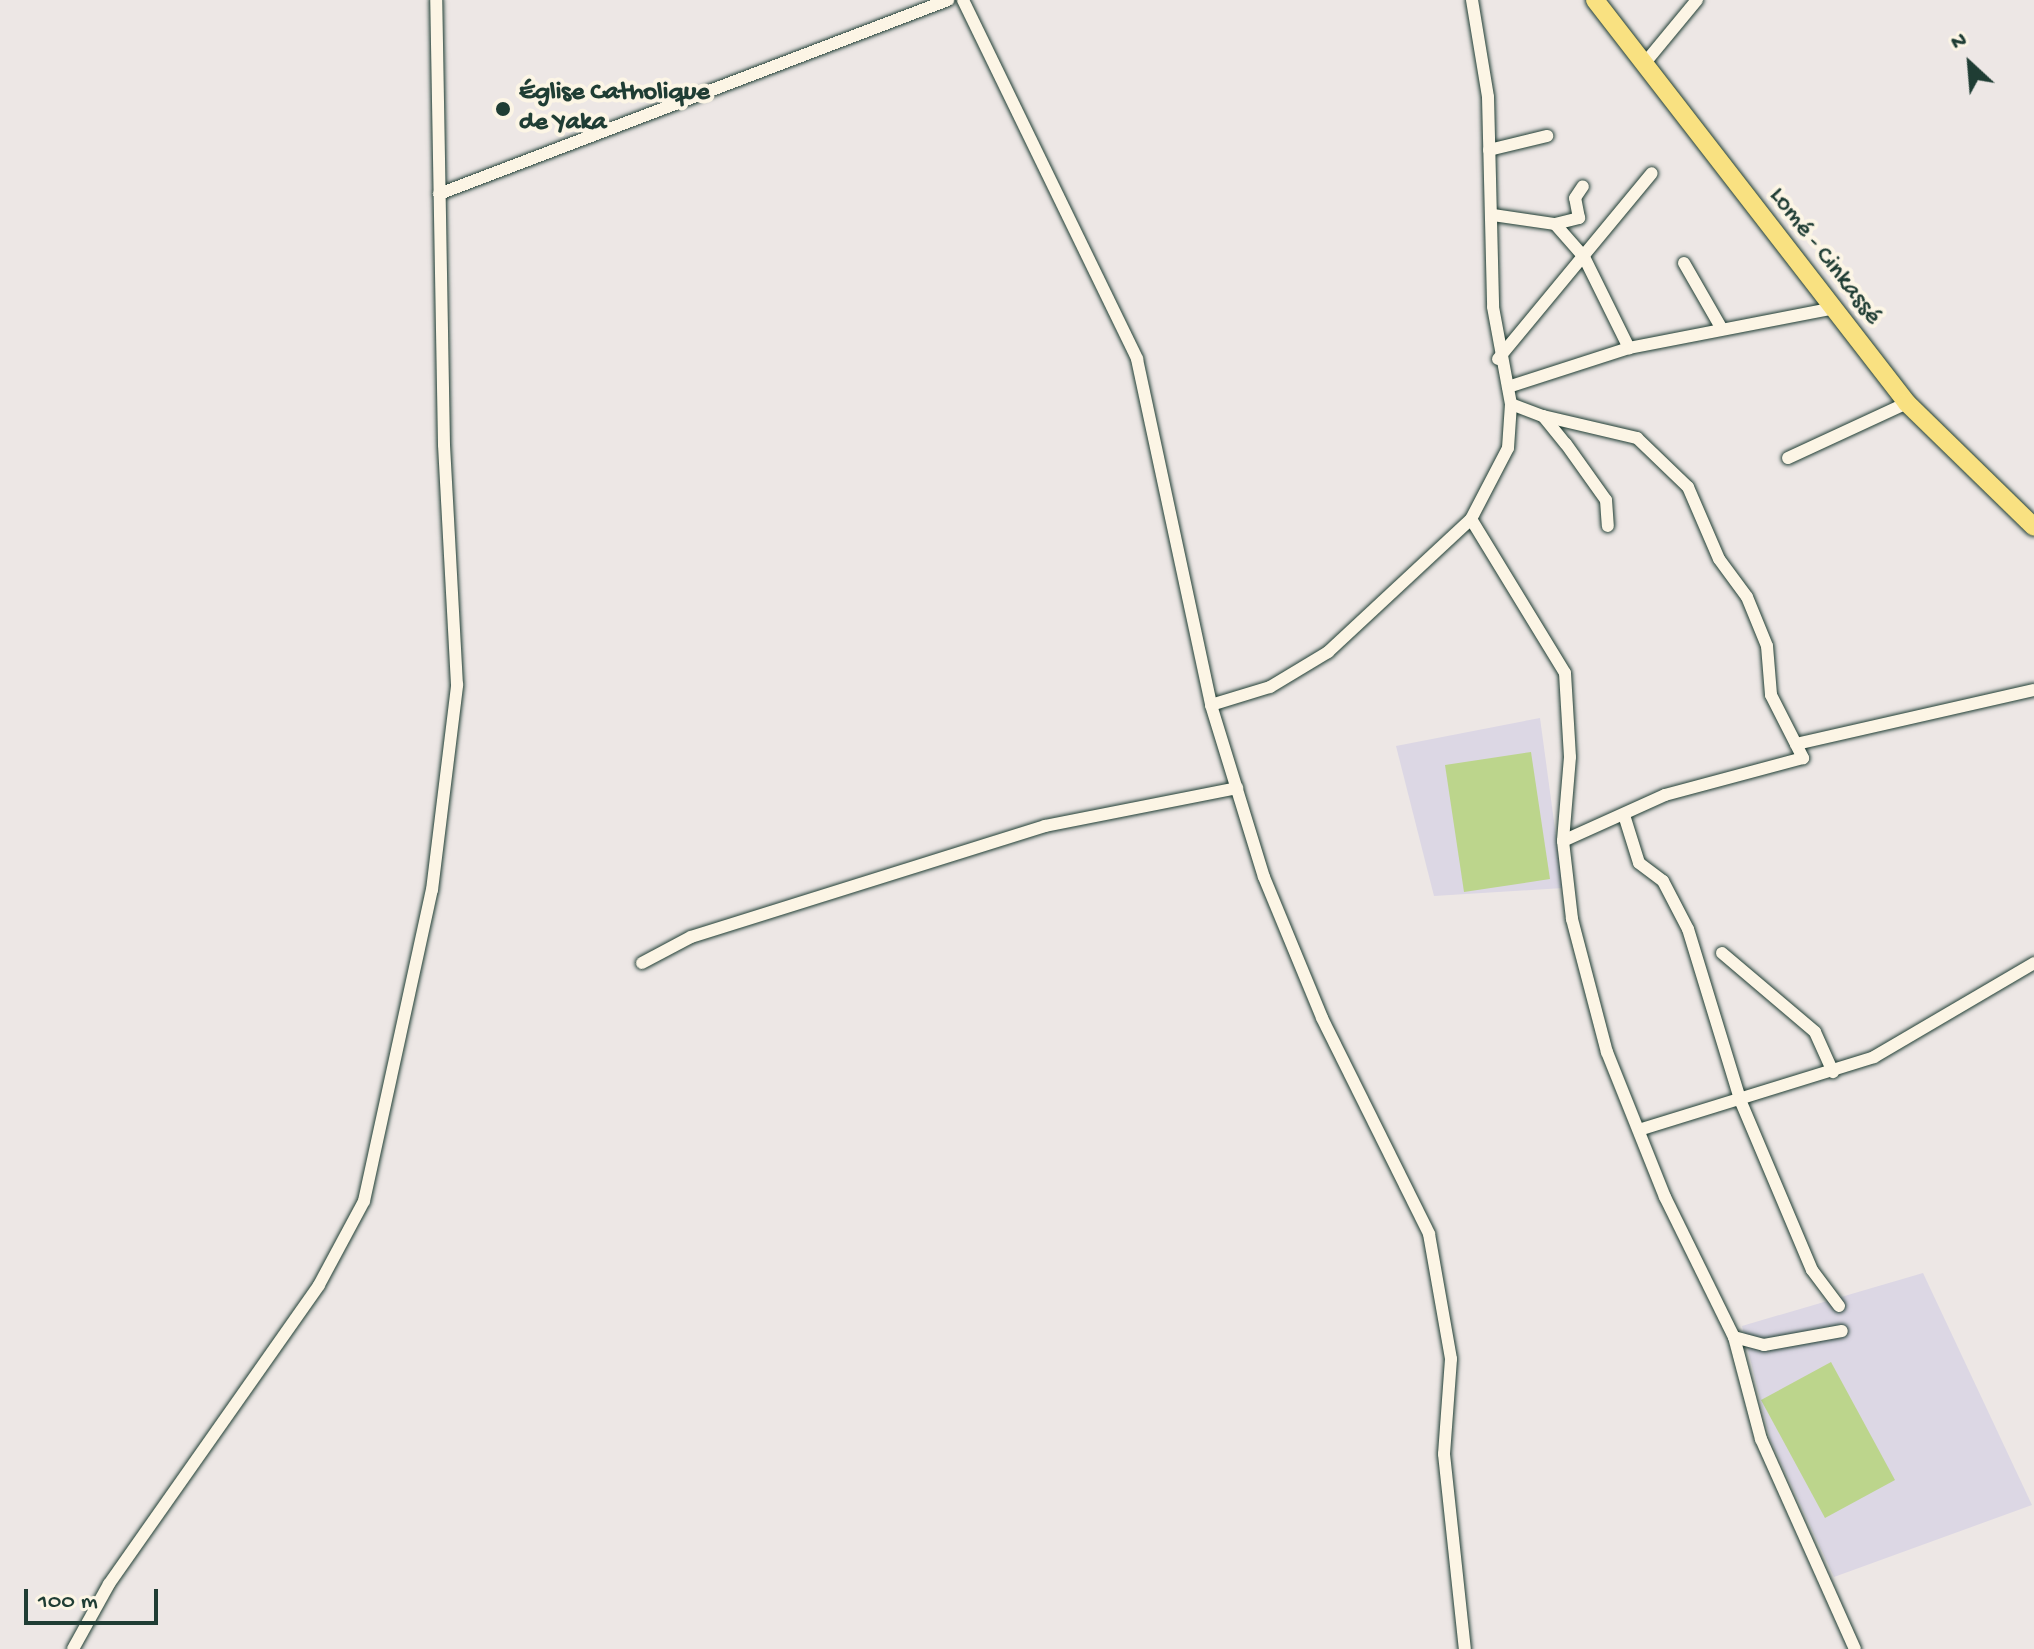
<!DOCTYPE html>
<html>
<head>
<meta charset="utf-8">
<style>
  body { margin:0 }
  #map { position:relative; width:2034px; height:1649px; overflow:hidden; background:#ede7e5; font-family:"Gochi Hand",sans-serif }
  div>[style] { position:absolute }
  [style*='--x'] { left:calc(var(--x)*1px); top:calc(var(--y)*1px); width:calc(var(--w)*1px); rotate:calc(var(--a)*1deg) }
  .built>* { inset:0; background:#dcd7e4 }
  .green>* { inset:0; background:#bcd58c }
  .roads { filter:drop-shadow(0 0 2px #1f3d34) drop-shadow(0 0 2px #1f3d34) }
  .minor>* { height:12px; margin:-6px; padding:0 6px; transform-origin:6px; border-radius:6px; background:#fcf5e5 }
  .highway>* { height:18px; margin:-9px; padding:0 9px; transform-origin:9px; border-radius:9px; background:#f9e181 }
  .dots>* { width:22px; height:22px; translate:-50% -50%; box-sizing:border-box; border:4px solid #fcf5e5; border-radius:50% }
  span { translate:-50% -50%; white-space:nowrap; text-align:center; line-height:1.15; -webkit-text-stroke:8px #fcf5e5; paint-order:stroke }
  .poi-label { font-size:26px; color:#1f3d34; font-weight:700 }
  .left { translate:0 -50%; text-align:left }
  .street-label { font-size:26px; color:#1f3d34 }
  .north { position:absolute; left:1930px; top:24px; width:80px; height:80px; -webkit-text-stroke:6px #fcf5e5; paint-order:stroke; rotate:334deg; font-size:22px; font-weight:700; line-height:32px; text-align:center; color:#1f3d34 }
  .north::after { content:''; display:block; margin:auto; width:28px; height:36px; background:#1f3d34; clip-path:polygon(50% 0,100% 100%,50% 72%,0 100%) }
  .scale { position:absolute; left:24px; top:1589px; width:134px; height:36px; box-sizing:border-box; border:4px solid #1f3d34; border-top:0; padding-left:10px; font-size:24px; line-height:28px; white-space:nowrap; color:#1f3d34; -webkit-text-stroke:6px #fcf5e5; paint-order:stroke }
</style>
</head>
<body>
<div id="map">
  <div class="built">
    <i style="clip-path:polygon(1540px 718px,1563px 888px,1434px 896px,1396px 746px)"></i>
    <i style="clip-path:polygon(1923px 1273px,2032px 1505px,1834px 1577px,1770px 1439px,1742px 1326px)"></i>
  </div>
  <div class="green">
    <i style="clip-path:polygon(1531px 752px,1550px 879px,1464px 892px,1445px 765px)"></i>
    <i style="clip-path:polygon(1831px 1362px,1895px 1480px,1825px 1518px,1761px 1400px)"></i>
  </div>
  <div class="roads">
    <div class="minor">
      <i style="--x:963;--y:0;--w:399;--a:64.1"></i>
      <i style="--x:1137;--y:359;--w:354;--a:77.9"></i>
      <i style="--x:1211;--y:705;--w:180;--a:72.9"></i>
      <i style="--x:1264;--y:877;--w:152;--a:67.6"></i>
      <i style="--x:1322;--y:1018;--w:241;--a:63.6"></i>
      <i style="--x:1429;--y:1234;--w:127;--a:80"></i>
      <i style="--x:1451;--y:1359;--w:95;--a:94.2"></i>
      <i style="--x:1444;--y:1454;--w:196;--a:83.9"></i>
      <i style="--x:1472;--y:0;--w:98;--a:80.6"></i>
      <i style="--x:1488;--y:97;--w:210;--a:88.6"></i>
      <i style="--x:1493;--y:307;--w:99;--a:79.5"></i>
      <i style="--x:1511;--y:404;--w:44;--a:93.9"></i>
      <i style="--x:1508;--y:448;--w:80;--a:117.5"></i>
      <i style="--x:1471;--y:519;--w:180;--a:58.6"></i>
      <i style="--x:1565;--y:673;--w:84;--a:86.6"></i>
      <i style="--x:1570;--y:757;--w:84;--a:94.8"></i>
      <i style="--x:1563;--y:841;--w:79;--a:83.4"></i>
      <i style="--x:1572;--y:919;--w:138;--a:75.3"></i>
      <i style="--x:1607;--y:1052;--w:156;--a:68.2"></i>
      <i style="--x:1665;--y:1197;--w:156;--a:63.8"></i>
      <i style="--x:1734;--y:1337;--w:106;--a:75.2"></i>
      <i style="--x:1761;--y:1439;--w:230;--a:65.9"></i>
      <i style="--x:1644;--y:64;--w:83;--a:-50.4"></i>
      <i style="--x:1489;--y:150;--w:60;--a:-13.6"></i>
      <i style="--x:439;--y:194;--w:545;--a:-20.86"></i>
      <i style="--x:1493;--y:215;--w:63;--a:8.3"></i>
      <i style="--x:1555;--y:224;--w:25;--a:-14"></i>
      <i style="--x:1579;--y:218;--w:20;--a:-101"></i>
      <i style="--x:1575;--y:198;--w:14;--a:-56"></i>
      <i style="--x:1555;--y:224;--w:44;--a:48.7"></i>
      <i style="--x:1584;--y:257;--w:102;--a:63.7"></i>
      <i style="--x:1684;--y:263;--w:76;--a:60.1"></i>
      <i style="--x:1498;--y:359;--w:241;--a:-50.4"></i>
      <i style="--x:1508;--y:387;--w:127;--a:-17.9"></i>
      <i style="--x:1629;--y:348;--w:205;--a:-11"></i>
      <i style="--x:1511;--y:404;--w:34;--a:21"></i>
      <i style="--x:1543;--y:416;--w:36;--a:51"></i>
      <i style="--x:1566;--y:444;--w:69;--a:54.5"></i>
      <i style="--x:1606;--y:500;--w:26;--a:86"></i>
      <i style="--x:1543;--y:416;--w:97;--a:13.2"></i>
      <i style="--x:1637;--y:438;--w:71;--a:43.9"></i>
      <i style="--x:1688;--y:487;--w:78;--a:66.7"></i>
      <i style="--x:1719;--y:559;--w:47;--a:53.6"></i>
      <i style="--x:1747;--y:597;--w:53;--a:67.8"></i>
      <i style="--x:1767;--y:646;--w:49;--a:85.3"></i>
      <i style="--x:1771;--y:695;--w:71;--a:63.1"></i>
      <i style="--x:1803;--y:758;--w:143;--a:165"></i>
      <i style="--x:1665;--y:795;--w:112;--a:155.7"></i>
      <i style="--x:1788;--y:458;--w:131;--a:-24.8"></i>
      <i style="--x:1211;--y:705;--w:62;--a:-17"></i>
      <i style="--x:1270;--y:687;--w:68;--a:-31.1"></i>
      <i style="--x:1328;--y:652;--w:195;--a:-42.9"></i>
      <i style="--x:1796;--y:744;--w:244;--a:-12.8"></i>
      <i style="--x:1624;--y:815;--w:50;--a:72.6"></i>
      <i style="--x:1639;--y:863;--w:30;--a:37"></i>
      <i style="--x:1663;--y:881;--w:54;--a:62.5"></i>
      <i style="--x:1688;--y:929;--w:181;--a:73"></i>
      <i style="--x:1741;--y:1102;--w:182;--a:67.1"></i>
      <i style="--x:1812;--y:1270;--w:45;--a:53.1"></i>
      <i style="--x:1722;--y:953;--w:122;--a:40.3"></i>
      <i style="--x:1815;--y:1032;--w:44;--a:65.8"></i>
      <i style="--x:642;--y:963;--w:55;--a:-28"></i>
      <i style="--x:691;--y:937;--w:371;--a:-17.4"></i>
      <i style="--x:1045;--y:826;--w:196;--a:-11.2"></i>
      <i style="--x:1642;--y:1129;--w:243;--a:-17.2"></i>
      <i style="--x:1874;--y:1057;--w:186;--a:-30.4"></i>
      <i style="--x:1734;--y:1337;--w:31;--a:15"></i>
      <i style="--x:1764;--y:1345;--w:79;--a:-10.2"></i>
      <i style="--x:73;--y:1649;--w:74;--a:-61"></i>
      <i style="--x:109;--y:1584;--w:365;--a:-54.9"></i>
      <i style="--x:319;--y:1285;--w:95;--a:-61.8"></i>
      <i style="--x:364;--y:1201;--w:318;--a:-77.7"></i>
      <i style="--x:432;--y:890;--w:207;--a:-83"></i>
      <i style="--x:457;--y:685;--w:240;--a:-93.1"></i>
      <i style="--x:444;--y:445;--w:445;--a:-91"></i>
    </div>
    <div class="highway">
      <i style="--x:1595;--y:0;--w:510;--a:52.25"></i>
      <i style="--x:1907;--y:403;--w:177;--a:44.3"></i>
    </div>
  </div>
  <div class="dots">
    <i style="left:503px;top:109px;background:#1f3d34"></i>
  </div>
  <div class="poi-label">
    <span class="left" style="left:519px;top:109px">Église Catholique<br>de Yaka</span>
  </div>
  <div class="street-label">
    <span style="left:1824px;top:257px;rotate:52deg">Lomé - Cinkassé</span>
  </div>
  <div class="north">N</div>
  <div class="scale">100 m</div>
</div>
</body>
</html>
